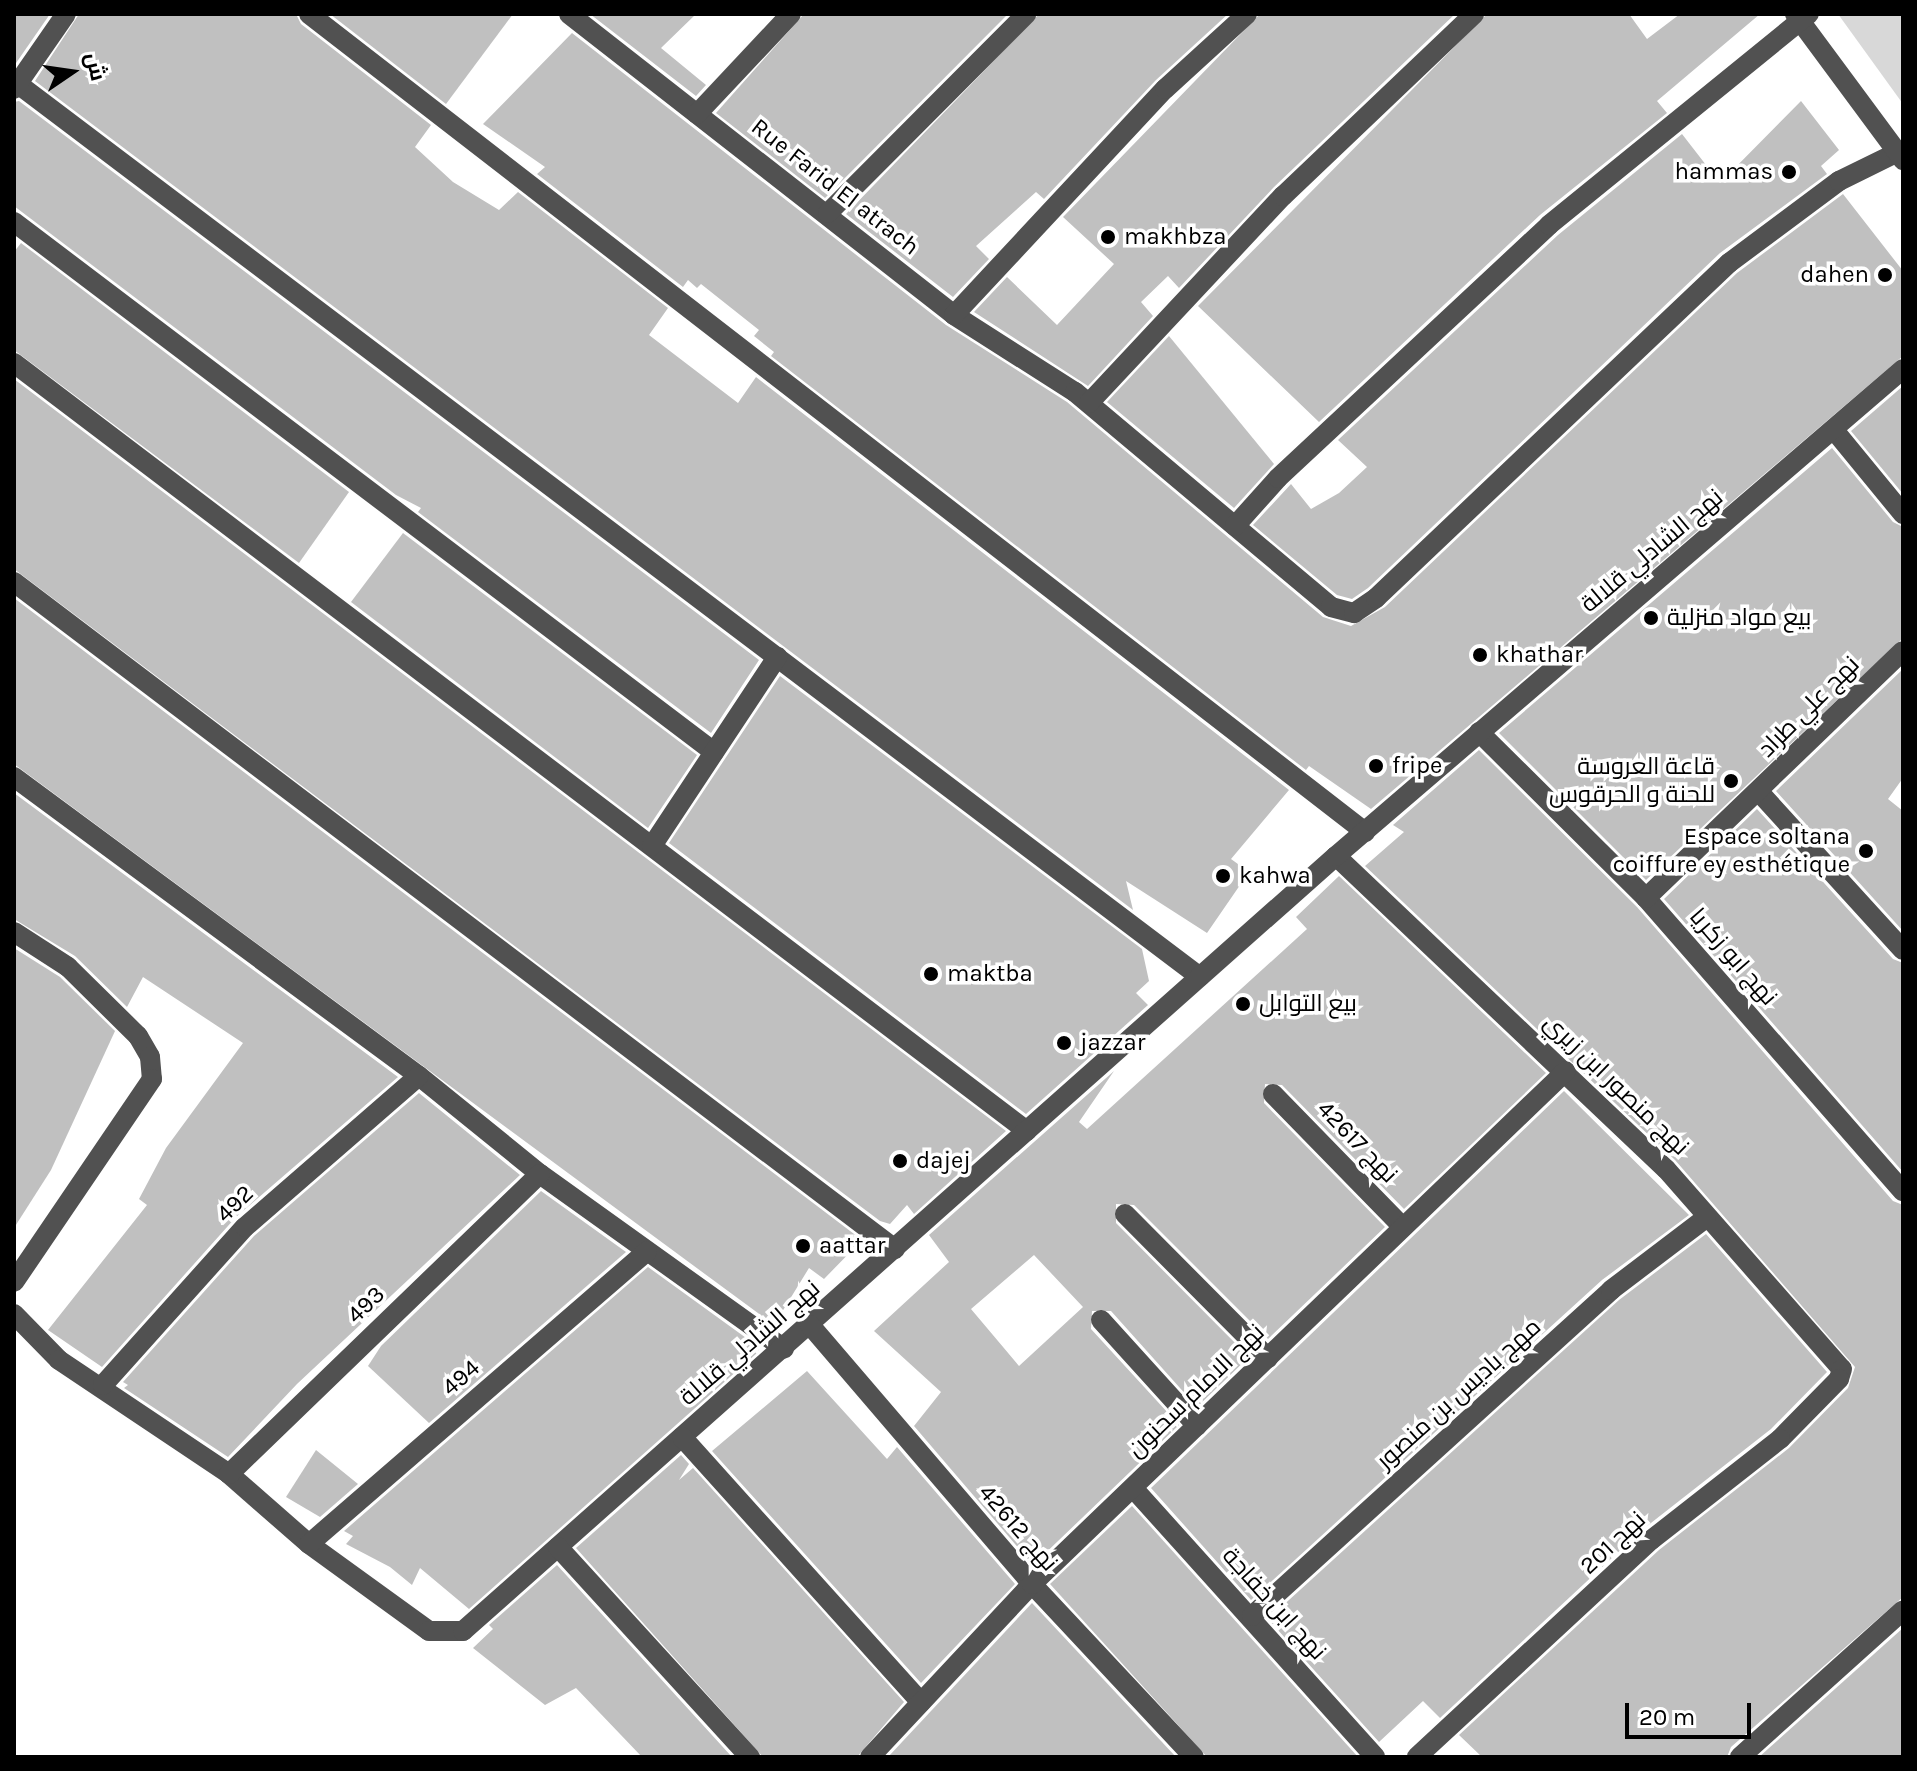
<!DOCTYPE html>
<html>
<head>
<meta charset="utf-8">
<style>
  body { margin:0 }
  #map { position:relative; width:1917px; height:1771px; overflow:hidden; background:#fff; font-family:Karla,Cairo,sans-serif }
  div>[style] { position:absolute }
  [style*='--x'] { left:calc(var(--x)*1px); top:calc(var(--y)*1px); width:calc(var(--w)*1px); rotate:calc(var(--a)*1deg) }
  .green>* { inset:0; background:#d8d8d8 }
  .building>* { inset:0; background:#c0c0c0 }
  .minor>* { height:20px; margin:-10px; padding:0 10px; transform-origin:10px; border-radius:10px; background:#515151 }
  .dots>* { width:22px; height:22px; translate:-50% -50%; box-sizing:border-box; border:4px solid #fff; border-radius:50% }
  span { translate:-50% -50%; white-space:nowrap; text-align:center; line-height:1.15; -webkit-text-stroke:7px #fff; paint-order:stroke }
  .poi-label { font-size:24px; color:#000 }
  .right { translate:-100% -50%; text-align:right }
  .left { translate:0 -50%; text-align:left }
  .street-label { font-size:24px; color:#000 }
  .frame { position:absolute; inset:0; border:16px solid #000; pointer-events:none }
  .north { position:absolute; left:32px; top:32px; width:80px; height:80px; -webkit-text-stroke:6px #fff; paint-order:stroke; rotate:77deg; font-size:22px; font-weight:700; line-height:32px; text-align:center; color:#000 }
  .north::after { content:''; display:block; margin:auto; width:28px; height:36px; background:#000; clip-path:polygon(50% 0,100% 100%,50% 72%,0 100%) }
  .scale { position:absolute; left:1625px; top:1703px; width:126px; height:36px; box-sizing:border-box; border:4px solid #000; border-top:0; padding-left:10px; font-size:24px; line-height:28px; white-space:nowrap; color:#000; -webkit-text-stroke:6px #fff; paint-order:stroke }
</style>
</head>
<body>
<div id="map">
  <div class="green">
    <i style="clip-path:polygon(1838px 14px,1903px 14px,1903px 104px)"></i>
  </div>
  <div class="building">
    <i style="clip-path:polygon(14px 14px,50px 14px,14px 66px)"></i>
    <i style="clip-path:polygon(79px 14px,296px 14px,301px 24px,431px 125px,415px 147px,453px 182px,499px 210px,518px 192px,668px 308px,649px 335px,738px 403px,756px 377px,1289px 790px,1231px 859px,1249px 872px,1207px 933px,1126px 881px,1133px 910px,35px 81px)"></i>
    <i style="clip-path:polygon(330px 14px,513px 14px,446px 104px)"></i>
    <i style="clip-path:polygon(590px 14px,696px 14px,661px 48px,706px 85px,696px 96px)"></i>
    <i style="clip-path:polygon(804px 14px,1008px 14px,825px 198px,716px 113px)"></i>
    <i style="clip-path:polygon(1039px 14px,1228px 14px,1156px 80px,1044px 199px,1036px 192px,976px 246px,989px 259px,953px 297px,846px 214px)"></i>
    <i style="clip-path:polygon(1260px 14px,1455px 14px,1274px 187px,1179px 288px,1168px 276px,1141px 302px,1153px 316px,1088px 386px,974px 312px,1007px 277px,1057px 325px,1114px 264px,1063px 217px)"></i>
    <i style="clip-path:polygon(1487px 14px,1629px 14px,1647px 39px,1680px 14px,1760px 14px,1657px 101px,1667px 113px,1540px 215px,1319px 422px,1198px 306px)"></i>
    <i style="clip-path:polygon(572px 33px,946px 325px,1067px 402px,1323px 617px,1351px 626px,1385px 607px,1737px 273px,1843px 194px,1903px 271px,1903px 356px,1371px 809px,1309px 766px,1306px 770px,771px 356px,774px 352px,754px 336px,759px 330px,701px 284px,697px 288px,688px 280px,683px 287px,537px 174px,545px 167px,483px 124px)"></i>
    <i style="clip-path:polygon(19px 101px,759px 660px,711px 733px,418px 512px,421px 508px,396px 495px,14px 206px,14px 102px)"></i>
    <i style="clip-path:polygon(1801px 101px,1839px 150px,1821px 166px,1827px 174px,1720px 253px,1368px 588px,1352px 599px,1337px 595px,1253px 525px,1291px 484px,1311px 509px,1339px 493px,1367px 467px,1338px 440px,1558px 235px,1682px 134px,1720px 183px)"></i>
    <i style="clip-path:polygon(21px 243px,349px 492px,299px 563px,14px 350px,14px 252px)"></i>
    <i style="clip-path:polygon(1169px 336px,1274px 464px,1234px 508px,1107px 402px)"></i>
    <i style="clip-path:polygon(14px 379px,1006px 1131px,914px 1214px,907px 1205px,890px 1224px,880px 1221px,14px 569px)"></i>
    <i style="clip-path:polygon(1903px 386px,1903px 494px,1851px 431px)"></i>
    <i style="clip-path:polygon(1832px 448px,1893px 522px,1903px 527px,1903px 638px,1646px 880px,1499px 733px)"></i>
    <i style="clip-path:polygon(403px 533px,697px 755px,648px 828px,351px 602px)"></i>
    <i style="clip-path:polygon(14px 598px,862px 1240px,824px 1279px,809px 1268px,774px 1325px,14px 764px)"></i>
    <i style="clip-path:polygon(1903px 669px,1903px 778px,1888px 799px,1903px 811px,1903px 931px,1776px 791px)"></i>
    <i style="clip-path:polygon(780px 676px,1142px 949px,1149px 981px,1136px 993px,1148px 1005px,1026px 1114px,669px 843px)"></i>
    <i style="clip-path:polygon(1479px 750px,1637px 907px,1893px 1201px,1903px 1205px,1903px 1597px,1731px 1747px,1727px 1757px,1482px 1757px,1459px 1735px,1659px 1550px,1789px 1448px,1848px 1388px,1855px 1367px,1675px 1160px,1365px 866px,1404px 832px,1393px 825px)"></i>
    <i style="clip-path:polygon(14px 793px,398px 1077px,236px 1217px,102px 1367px,48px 1330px,147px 1205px,139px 1199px,166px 1148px,243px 1043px,143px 977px,127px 1007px,75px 956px,14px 919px)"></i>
    <i style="clip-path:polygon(1757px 809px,1893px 959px,1903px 963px,1903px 1172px,1664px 899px)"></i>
    <i style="clip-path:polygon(evenodd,1339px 876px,1546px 1073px,1404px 1209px,1282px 1085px,1265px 1084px,1264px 1103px,1385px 1227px,1268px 1339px,1134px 1205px,1116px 1204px,1116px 1223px,1249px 1357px,1197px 1407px,1111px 1311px,1092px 1311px,1091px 1329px,1179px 1425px,1033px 1565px,914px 1426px,941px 1392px,874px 1331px,949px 1262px,929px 1235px,1114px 1071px,1079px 1122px,1087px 1129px,1307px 929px,1296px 917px,1339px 876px,1034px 1255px,1083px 1307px,1019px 1366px,971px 1309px,1034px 1255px)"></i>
    <i style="clip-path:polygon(14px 948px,60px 977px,115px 1031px,51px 1170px,14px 1228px)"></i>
    <i style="clip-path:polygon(1564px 1091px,1689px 1215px,1602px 1280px,1251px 1600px,1151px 1488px)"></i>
    <i style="clip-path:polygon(419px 1093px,520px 1175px,297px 1384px,228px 1457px,124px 1388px,128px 1385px,123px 1382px,254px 1236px)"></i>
    <i style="clip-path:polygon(541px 1191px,626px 1252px,429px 1423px,368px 1366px,381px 1346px)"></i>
    <i style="clip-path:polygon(1706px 1234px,1827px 1372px,1771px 1429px,1642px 1530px,1440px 1718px,1423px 1701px,1379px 1742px,1268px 1619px,1619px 1300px)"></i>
    <i style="clip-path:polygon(648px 1267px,760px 1348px,757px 1353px,469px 1609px,420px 1568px,412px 1585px,390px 1567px,346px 1544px,353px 1536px,344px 1531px)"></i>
    <i style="clip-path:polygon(807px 1371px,887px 1459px,897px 1447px,1015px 1584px,921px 1683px,712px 1451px)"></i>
    <i style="clip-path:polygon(316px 1450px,358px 1484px,320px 1517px,286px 1497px)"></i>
    <i style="clip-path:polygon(681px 1455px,689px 1464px,679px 1480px,693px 1468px,904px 1702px,857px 1757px,763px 1757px,576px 1548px)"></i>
    <i style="clip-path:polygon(1132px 1506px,1358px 1757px,1207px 1757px,1050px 1584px)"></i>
    <i style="clip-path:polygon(557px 1565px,732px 1757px,642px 1757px,576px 1688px,545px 1705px,473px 1648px,493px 1629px,489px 1625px)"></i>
    <i style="clip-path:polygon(1032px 1603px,1176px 1757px,888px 1757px)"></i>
    <i style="clip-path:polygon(1903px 1628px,1903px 1757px,1759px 1757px)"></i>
  </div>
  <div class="minor">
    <i style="--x:309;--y:14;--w:1336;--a:37.76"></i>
    <i style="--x:569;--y:14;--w:489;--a:38"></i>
    <i style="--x:954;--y:315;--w:143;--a:32.5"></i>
    <i style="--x:1075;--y:392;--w:334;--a:40"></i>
    <i style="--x:1331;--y:607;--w:24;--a:15"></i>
    <i style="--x:1354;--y:613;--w:27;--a:-34"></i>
    <i style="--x:1376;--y:598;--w:487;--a:-43.5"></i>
    <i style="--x:1729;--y:263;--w:137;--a:-36.7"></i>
    <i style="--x:1839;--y:181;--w:66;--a:-26.2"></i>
    <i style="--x:1795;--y:14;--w:182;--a:53.5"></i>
    <i style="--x:18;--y:84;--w:1481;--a:37.07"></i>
    <i style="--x:14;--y:89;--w:91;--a:-55.3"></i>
    <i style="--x:697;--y:114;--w:137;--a:-46.8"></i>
    <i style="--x:828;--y:213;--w:281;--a:-45.1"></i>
    <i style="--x:14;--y:222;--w:878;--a:37.13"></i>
    <i style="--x:954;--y:315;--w:309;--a:-47"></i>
    <i style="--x:1165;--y:89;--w:111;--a:-42.4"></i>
    <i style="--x:14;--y:363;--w:1271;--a:37.17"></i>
    <i style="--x:1089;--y:403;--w:284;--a:-46.9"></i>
    <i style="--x:1283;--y:196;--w:264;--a:-43.6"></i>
    <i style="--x:1834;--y:430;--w:109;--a:50.6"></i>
    <i style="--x:1235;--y:526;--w:64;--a:-48.1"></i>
    <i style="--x:1278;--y:478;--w:371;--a:-43"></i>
    <i style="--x:1549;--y:225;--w:335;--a:-39.1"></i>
    <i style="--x:14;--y:582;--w:1105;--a:37.13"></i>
    <i style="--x:1479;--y:732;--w:235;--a:44.8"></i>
    <i style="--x:1646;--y:898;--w:390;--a:48.8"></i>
    <i style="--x:14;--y:777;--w:503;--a:36.44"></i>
    <i style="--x:419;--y:1076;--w:156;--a:39"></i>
    <i style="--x:540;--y:1174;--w:300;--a:35.6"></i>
    <i style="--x:1760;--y:793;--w:212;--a:47.7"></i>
    <i style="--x:652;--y:846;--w:227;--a:-56.5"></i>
    <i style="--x:1336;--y:856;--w:455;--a:43.5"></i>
    <i style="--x:1666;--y:1169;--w:266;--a:48.7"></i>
    <i style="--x:1842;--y:1369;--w:10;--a:107"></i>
    <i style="--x:1839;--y:1379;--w:84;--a:134.5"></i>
    <i style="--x:1780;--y:1439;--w:164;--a:141.9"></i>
    <i style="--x:1651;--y:1540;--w:319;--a:137.2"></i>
    <i style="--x:1646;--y:898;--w:356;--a:-43.9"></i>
    <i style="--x:14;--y:932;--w:64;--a:32.9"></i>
    <i style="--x:68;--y:967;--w:98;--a:44.6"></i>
    <i style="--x:138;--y:1036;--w:24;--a:60"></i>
    <i style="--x:150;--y:1057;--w:22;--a:85"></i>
    <i style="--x:152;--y:1079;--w:245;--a:124.2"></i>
    <i style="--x:1273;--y:1094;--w:186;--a:45.7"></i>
    <i style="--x:1125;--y:1214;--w:203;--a:45.2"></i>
    <i style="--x:14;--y:1314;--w:64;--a:45.6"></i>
    <i style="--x:59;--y:1360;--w:205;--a:33.8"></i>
    <i style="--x:229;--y:1474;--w:106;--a:41.2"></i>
    <i style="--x:309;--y:1544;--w:148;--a:35.9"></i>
    <i style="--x:429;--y:1631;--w:34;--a:0"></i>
    <i style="--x:463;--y:1631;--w:1167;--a:-41.6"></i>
    <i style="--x:1336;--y:856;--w:747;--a:-40.66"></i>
    <i style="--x:1101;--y:1320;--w:143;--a:47.8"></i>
    <i style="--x:810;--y:1325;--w:341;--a:49.4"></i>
    <i style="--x:1032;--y:1584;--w:237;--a:46.9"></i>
    <i style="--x:103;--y:1385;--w:212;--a:-48.1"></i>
    <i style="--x:245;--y:1227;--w:230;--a:-41"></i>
    <i style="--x:682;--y:1437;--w:357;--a:48"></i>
    <i style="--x:229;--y:1474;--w:432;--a:-44"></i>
    <i style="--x:1133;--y:1488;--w:362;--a:48"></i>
    <i style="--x:309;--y:1544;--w:447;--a:-40.9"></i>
    <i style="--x:558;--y:1547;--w:285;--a:47.6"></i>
    <i style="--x:1252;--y:1616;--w:485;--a:-42.2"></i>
    <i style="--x:1611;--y:1290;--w:119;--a:-37.2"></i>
    <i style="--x:870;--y:1757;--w:237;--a:-46.9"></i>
    <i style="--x:1032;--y:1584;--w:740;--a:-43.85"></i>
    <i style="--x:1740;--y:1757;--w:219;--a:-42"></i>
  </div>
  <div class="dots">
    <i style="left:1789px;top:172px;background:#000"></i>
    <i style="left:1108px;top:237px;background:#000"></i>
    <i style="left:1885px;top:275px;background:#000"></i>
    <i style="left:1651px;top:618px;background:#000"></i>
    <i style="left:1480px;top:655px;background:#000"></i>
    <i style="left:1376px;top:766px;background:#000"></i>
    <i style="left:1731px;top:781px;background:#000"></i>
    <i style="left:1866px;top:851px;background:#000"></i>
    <i style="left:1223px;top:876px;background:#000"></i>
    <i style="left:931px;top:974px;background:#000"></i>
    <i style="left:1243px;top:1004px;background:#000"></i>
    <i style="left:1064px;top:1043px;background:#000"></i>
    <i style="left:900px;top:1161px;background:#000"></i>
    <i style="left:803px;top:1246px;background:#000"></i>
  </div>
  <div class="poi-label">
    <span class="right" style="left:1773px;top:172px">hammas</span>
    <span class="left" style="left:1124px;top:237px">makhbza</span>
    <span class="right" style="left:1869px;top:275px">dahen</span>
    <span class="left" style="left:1667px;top:618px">بيع مواد منزلية</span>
    <span class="left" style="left:1496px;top:655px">khathar</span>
    <span class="left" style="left:1392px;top:766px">fripe</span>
    <span class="right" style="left:1715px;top:781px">قاعة العروسة<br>للحنة و الحرقوس</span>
    <span class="right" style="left:1850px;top:851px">Espace soltana<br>coiffure ey esthétique</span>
    <span class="left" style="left:1239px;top:876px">kahwa</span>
    <span class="left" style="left:947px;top:974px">maktba</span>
    <span class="left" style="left:1259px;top:1004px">بيع التوابل</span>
    <span class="left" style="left:1080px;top:1043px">jazzar</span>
    <span class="left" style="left:916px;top:1161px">dajej</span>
    <span class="left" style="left:819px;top:1246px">aattar</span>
  </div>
  <div class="street-label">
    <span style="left:835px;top:187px;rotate:38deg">Rue Farid El atrach</span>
    <span style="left:1652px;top:551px;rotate:-40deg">نهج الشادلي قلالة</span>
    <span style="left:1809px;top:707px;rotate:-45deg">نهج علي طراد</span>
    <span style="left:1733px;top:957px;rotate:49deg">نهج ابو زكريا</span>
    <span style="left:1616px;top:1085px;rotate:44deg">نهج منصور ابن زيري</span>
    <span style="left:1357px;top:1142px;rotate:46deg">نهج 42617</span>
    <span style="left:235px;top:1204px;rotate:-44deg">492</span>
    <span style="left:366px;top:1305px;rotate:-44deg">493</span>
    <span style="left:750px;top:1343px;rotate:-41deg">نهج الشادلي قلالة</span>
    <span style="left:461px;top:1378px;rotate:-41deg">494</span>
    <span style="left:1196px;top:1391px;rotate:-44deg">نهج الامام سحنون</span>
    <span style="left:1459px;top:1394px;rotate:-42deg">مهج باديس بن منصور</span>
    <span style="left:1018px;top:1528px;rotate:49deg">نهج 42612</span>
    <span style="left:1613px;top:1543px;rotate:-43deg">نهج 201</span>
    <span style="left:1274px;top:1604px;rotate:48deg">نهج ابن خفاجة</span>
  </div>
  <div class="frame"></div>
  <div class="north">ش</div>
  <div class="scale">20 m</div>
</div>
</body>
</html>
